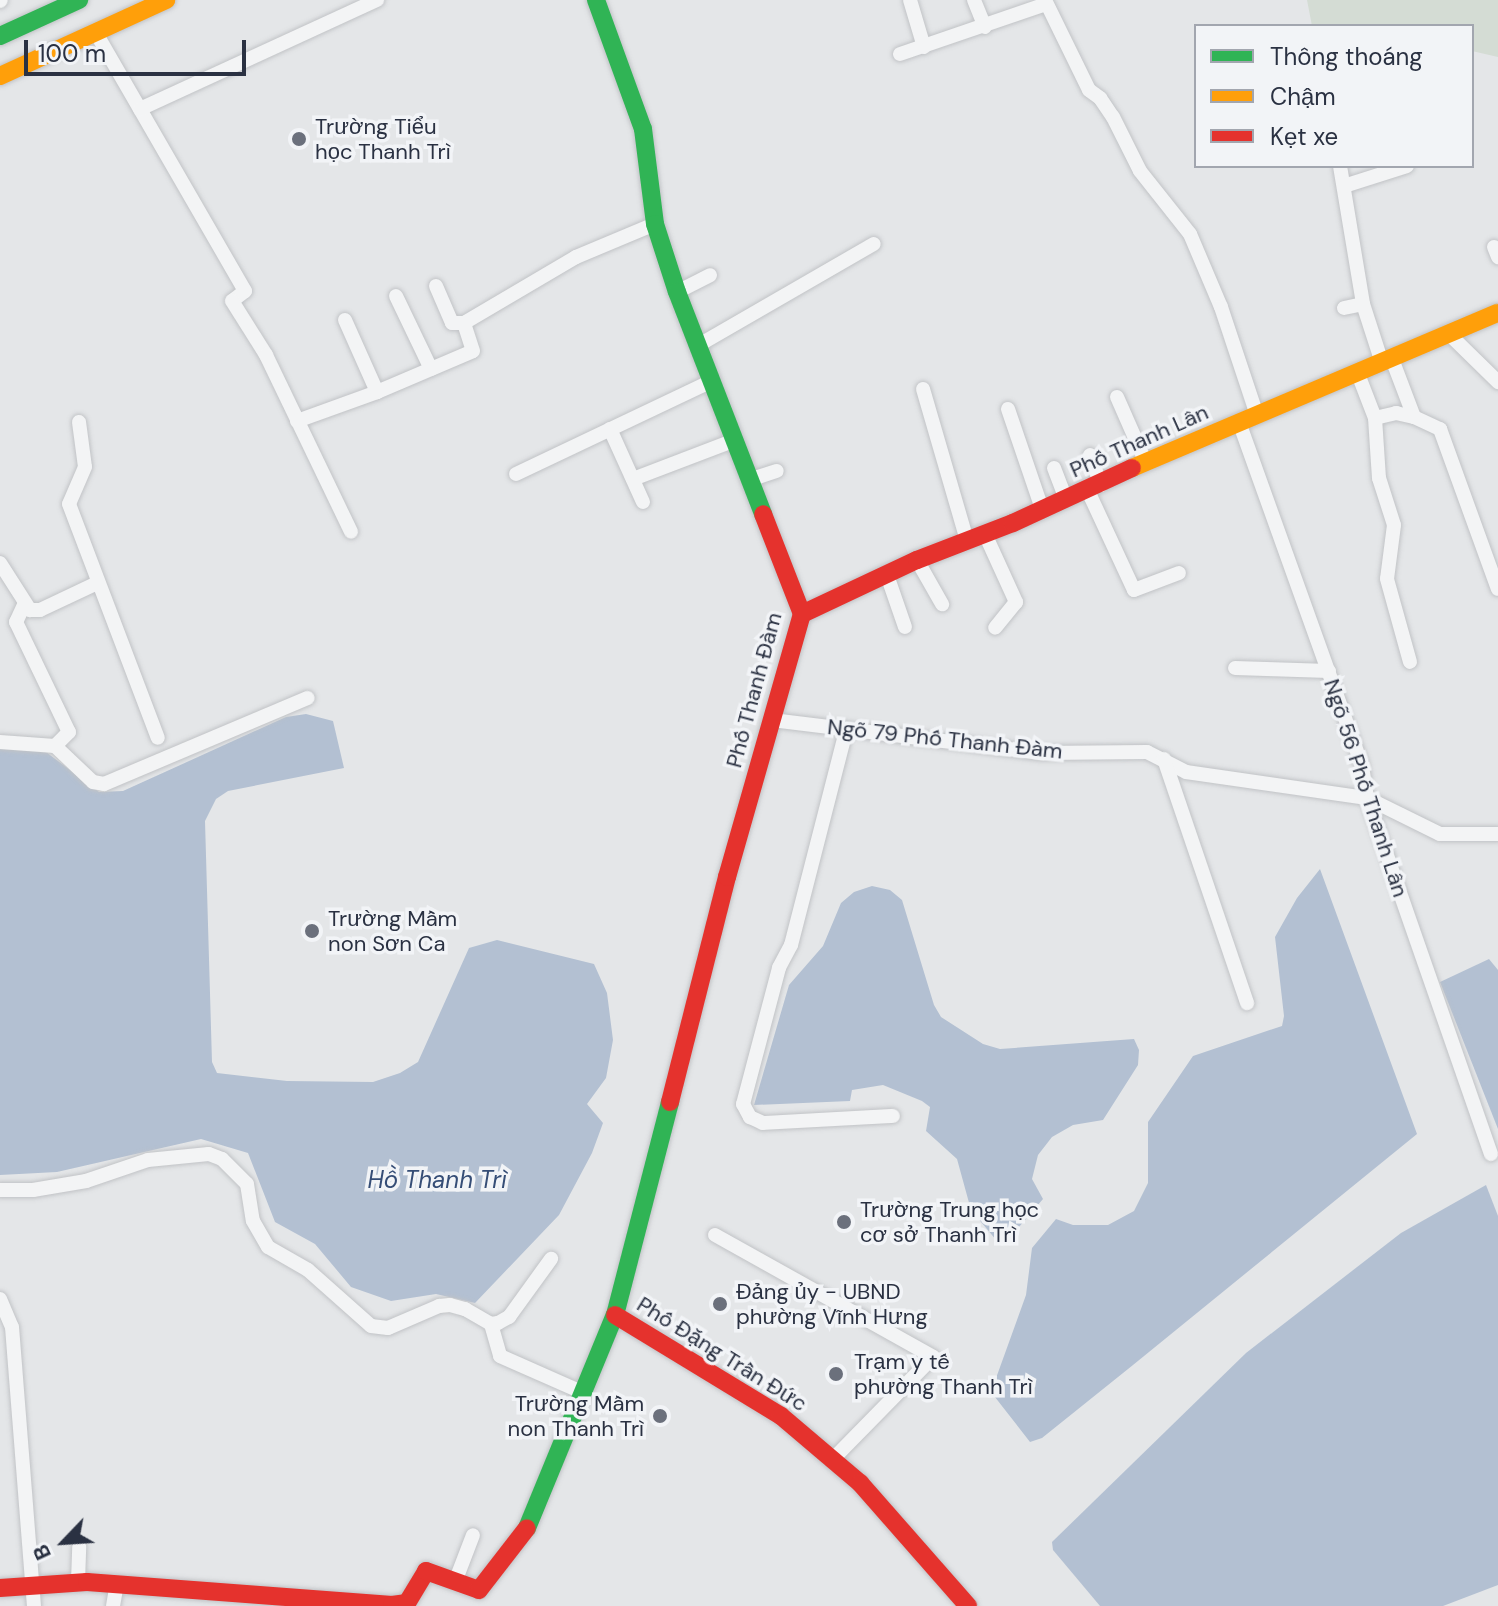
<!DOCTYPE html>
<html>
<head>
<meta charset="utf-8">
<style>
  body { margin:0 }
  #map { position:relative; width:1498px; height:1606px; overflow:hidden; background:#e4e6e8; font-family:"DM Sans",sans-serif }
  div>[style] { position:absolute }
  [style*='--x'] { left:calc(var(--x)*1px); top:calc(var(--y)*1px); width:calc(var(--w)*1px); rotate:calc(var(--a)*1deg) }
  .green>* { inset:0; background:#d4dcd4 }
  .water>* { inset:0; background:#b3c0d2 }
  .roads { filter:drop-shadow(0 0 2px #c1c3c6) drop-shadow(0 0 2px #c1c3c6) }
  .street>* { height:14px; margin:-7px; padding:0 7px; transform-origin:7px; border-radius:7px; background:#f3f4f5 }
  .fast>* { height:18px; margin:-9px; padding:0 9px; transform-origin:9px; border-radius:9px; background:#30b455 }
  .slow>* { height:18px; margin:-9px; padding:0 9px; transform-origin:9px; border-radius:9px; background:#ff9f0a }
  .jam>* { height:18px; margin:-9px; padding:0 9px; transform-origin:9px; border-radius:9px; background:#e5322d }
  .dots>* { width:22px; height:22px; translate:-50% -50%; box-sizing:border-box; border:4px solid #f2f4f7; border-radius:50% }
  span { translate:-50% -50%; white-space:nowrap; text-align:center; line-height:1.15; -webkit-text-stroke:7px #f2f4f7; paint-order:stroke }
  .poi-label { font-size:22px; color:#2a3142 }
  .left { translate:0 -50%; text-align:left }
  .right { translate:-100% -50%; text-align:right }
  .street-label { font-size:22px; color:#2a3142 }
  .water-label { font-size:24px; color:#354d76; font-style:italic }
  .legend { position:absolute; left:1194px; top:24px; width:280px; height:144px; box-sizing:border-box; background:#f2f4f7; border:2px solid #a2a6af; margin:0; padding:10px 14px; list-style:none; font-size:24px; color:#2a3142 }
  .legend li { display:flex; align-items:center; gap:16px; height:40px }
  .legend b { width:40px; border:2px solid #a2a6af }
  .north { position:absolute; left:24px; top:1502px; width:80px; height:80px; -webkit-text-stroke:6px #f2f4f7; paint-order:stroke; rotate:245deg; font-size:22px; font-weight:700; line-height:32px; text-align:center; color:#2a3142 }
  .north::after { content:''; display:block; margin:auto; width:28px; height:36px; background:#2a3142; clip-path:polygon(50% 0,100% 100%,50% 72%,0 100%) }
  .scale { position:absolute; left:24px; top:40px; width:222px; height:36px; box-sizing:border-box; border:4px solid #2a3142; border-top:0; padding-left:10px; font-size:24px; line-height:28px; white-space:nowrap; color:#2a3142; -webkit-text-stroke:6px #f2f4f7; paint-order:stroke }
</style>
</head>
<body>
<div id="map">
  <div class="green">
    <i style="clip-path:polygon(1307px 0,1498px 0,1498px 57px,1472px 51px,1472px 26px,1312px 26px)"></i>
  </div>
  <div class="water">
    <i style="clip-path:polygon(306px 714px,333px 721px,344px 768px,228px 791px,216px 799px,205px 821px,212px 1062px,217px 1073px,287px 1081px,373px 1082px,400px 1073px,418px 1062px,469px 948px,497px 940px,594px 964px,607px 993px,613px 1040px,606px 1078px,587px 1104px,603px 1123px,592px 1153px,559px 1215px,475px 1303px,436px 1294px,391px 1301px,351px 1287px,315px 1244px,275px 1222px,248px 1153px,201px 1139px,57px 1172px,0 1175px,0 747px,46px 752px,99px 792px,123px 791px,286px 717px)"></i>
    <i style="clip-path:polygon(1320px 869px,1417px 1134px,1133px 1365px,1042px 1438px,1030px 1442px,991px 1392px,1026px 1295px,1032px 1248px,1056px 1219px,1073px 1225px,1108px 1225px,1134px 1211px,1148px 1183px,1148px 1122px,1193px 1056px,1282px 1026px,1284px 1016px,1275px 937px,1297px 898px)"></i>
    <i style="clip-path:polygon(872px 886px,890px 890px,902px 900px,934px 1005px,941px 1017px,983px 1044px,1000px 1049px,1134px 1039px,1139px 1050px,1138px 1065px,1103px 1120px,1073px 1125px,1052px 1137px,1038px 1155px,1032px 1179px,1043px 1199px,1007px 1241px,997px 1241px,971px 1210px,957px 1159px,926px 1131px,930px 1107px,922px 1101px,883px 1085px,852px 1090px,850px 1101px,754px 1105px,789px 985px,823px 946px,841px 903px,854px 892px)"></i>
    <i style="clip-path:polygon(1489px 959px,1498px 970px,1498px 1129px,1440px 982px)"></i>
    <i style="clip-path:polygon(1486px 1185px,1498px 1216px,1498px 1585px,1443px 1606px,1100px 1606px,1053px 1550px,1052px 1542px,1246px 1353px,1401px 1233px)"></i>
  </div>
  <div class="roads">
    <div class="street">
      <i style="--x:910;--y:0;--w:49;--a:73.4"></i>
      <i style="--x:974;--y:0;--w:29;--a:68"></i>
      <i style="--x:1045;--y:0;--w:100;--a:63.9"></i>
      <i style="--x:1089;--y:90;--w:14;--a:36"></i>
      <i style="--x:1100;--y:98;--w:23;--a:56"></i>
      <i style="--x:1113;--y:117;--w:60;--a:63.4"></i>
      <i style="--x:1140;--y:171;--w:80;--a:51.6"></i>
      <i style="--x:1190;--y:234;--w:79;--a:67"></i>
      <i style="--x:1221;--y:307;--w:114;--a:71.6"></i>
      <i style="--x:0;--y:1;--w:1;--a:-45"></i>
      <i style="--x:96;--y:33;--w:298;--a:60"></i>
      <i style="--x:245;--y:291;--w:16;--a:142"></i>
      <i style="--x:232;--y:301;--w:64;--a:57.8"></i>
      <i style="--x:266;--y:355;--w:196;--a:64.3"></i>
      <i style="--x:900;--y:54;--w:154;--a:-18.9"></i>
      <i style="--x:140;--y:109;--w:261;--a:-24.7"></i>
      <i style="--x:1340;--y:166;--w:140;--a:80.5"></i>
      <i style="--x:1344;--y:186;--w:66;--a:-17.6"></i>
      <i style="--x:1494;--y:247;--w:11;--a:68"></i>
      <i style="--x:436;--y:286;--w:40;--a:66.6"></i>
      <i style="--x:452;--y:323;--w:12;--a:0"></i>
      <i style="--x:464;--y:323;--w:130;--a:-30.5"></i>
      <i style="--x:576;--y:257;--w:86;--a:-22.7"></i>
      <i style="--x:677;--y:292;--w:37;--a:-27"></i>
      <i style="--x:396;--y:296;--w:81;--a:64.4"></i>
      <i style="--x:1344;--y:308;--w:19;--a:-12"></i>
      <i style="--x:1363;--y:304;--w:62;--a:72.1"></i>
      <i style="--x:345;--y:320;--w:79;--a:66"></i>
      <i style="--x:1449;--y:334;--w:69;--a:44.4"></i>
      <i style="--x:697;--y:346;--w:204;--a:-30"></i>
      <i style="--x:1392;--y:359;--w:62;--a:69.2"></i>
      <i style="--x:1358;--y:374;--w:47;--a:68.9"></i>
      <i style="--x:1375;--y:418;--w:60;--a:86.2"></i>
      <i style="--x:1379;--y:478;--w:49;--a:72.3"></i>
      <i style="--x:1394;--y:525;--w:54;--a:97.4"></i>
      <i style="--x:1387;--y:579;--w:86;--a:74.5"></i>
      <i style="--x:923;--y:389;--w:157;--a:73.8"></i>
      <i style="--x:1117;--y:397;--w:72;--a:66.3"></i>
      <i style="--x:1008;--y:409;--w:106;--a:71.2"></i>
      <i style="--x:1375;--y:418;--w:22;--a:-13"></i>
      <i style="--x:1396;--y:413;--w:18;--a:13"></i>
      <i style="--x:1414;--y:417;--w:29;--a:25"></i>
      <i style="--x:1440;--y:429;--w:170;--a:70.1"></i>
      <i style="--x:297;--y:421;--w:85;--a:-19.9"></i>
      <i style="--x:377;--y:392;--w:104;--a:-23.1"></i>
      <i style="--x:473;--y:351;--w:29;--a:-108"></i>
      <i style="--x:79;--y:422;--w:45;--a:82.4"></i>
      <i style="--x:85;--y:467;--w:40;--a:113.4"></i>
      <i style="--x:69;--y:504;--w:250;--a:69.2"></i>
      <i style="--x:1239;--y:422;--w:365;--a:70.3"></i>
      <i style="--x:1362;--y:766;--w:32;--a:81"></i>
      <i style="--x:1367;--y:798;--w:377;--a:70.8"></i>
      <i style="--x:610;--y:429;--w:80;--a:65.7"></i>
      <i style="--x:1090;--y:455;--w:32;--a:70"></i>
      <i style="--x:1054;--y:468;--w:34;--a:69"></i>
      <i style="--x:516;--y:474;--w:217;--a:-25.4"></i>
      <i style="--x:633;--y:479;--w:109;--a:-20.9"></i>
      <i style="--x:752;--y:479;--w:26;--a:-18"></i>
      <i style="--x:1088;--y:491;--w:109;--a:65.1"></i>
      <i style="--x:1134;--y:590;--w:48;--a:-20.7"></i>
      <i style="--x:985;--y:534;--w:75;--a:65.5"></i>
      <i style="--x:1016;--y:602;--w:33;--a:129"></i>
      <i style="--x:917;--y:560;--w:51;--a:60.4"></i>
      <i style="--x:0;--y:563;--w:56;--a:57.4"></i>
      <i style="--x:30;--y:610;--w:10;--a:0"></i>
      <i style="--x:40;--y:610;--w:63;--a:-25.3"></i>
      <i style="--x:887;--y:575;--w:55;--a:70.9"></i>
      <i style="--x:24;--y:605;--w:19;--a:115"></i>
      <i style="--x:16;--y:622;--w:122;--a:64.3"></i>
      <i style="--x:69;--y:732;--w:20;--a:135"></i>
      <i style="--x:1235;--y:668;--w:94;--a:1.8"></i>
      <i style="--x:772;--y:720;--w:271;--a:7"></i>
      <i style="--x:1041;--y:753;--w:106;--a:-0.5"></i>
      <i style="--x:1147;--y:752;--w:44;--a:27.1"></i>
      <i style="--x:1186;--y:772;--w:183;--a:8.2"></i>
      <i style="--x:1367;--y:798;--w:81;--a:26.3"></i>
      <i style="--x:1440;--y:834;--w:58;--a:0"></i>
      <i style="--x:846;--y:731;--w:221;--a:104.4"></i>
      <i style="--x:791;--y:945;--w:26;--a:118"></i>
      <i style="--x:779;--y:968;--w:141;--a:104.8"></i>
      <i style="--x:743;--y:1104;--w:15;--a:62"></i>
      <i style="--x:750;--y:1117;--w:14;--a:25"></i>
      <i style="--x:763;--y:1123;--w:130;--a:-3.1"></i>
      <i style="--x:0;--y:742;--w:55;--a:4.2"></i>
      <i style="--x:55;--y:746;--w:52;--a:43.5"></i>
      <i style="--x:93;--y:782;--w:11;--a:10"></i>
      <i style="--x:104;--y:784;--w:221;--a:-22.9"></i>
      <i style="--x:1164;--y:759;--w:258;--a:71.2"></i>
      <i style="--x:0;--y:1190;--w:33;--a:0"></i>
      <i style="--x:33;--y:1190;--w:54;--a:-9.6"></i>
      <i style="--x:86;--y:1181;--w:65;--a:-18.7"></i>
      <i style="--x:148;--y:1160;--w:61;--a:-5.6"></i>
      <i style="--x:209;--y:1154;--w:14;--a:21"></i>
      <i style="--x:222;--y:1159;--w:35;--a:45"></i>
      <i style="--x:247;--y:1184;--w:37;--a:81"></i>
      <i style="--x:253;--y:1221;--w:30;--a:60"></i>
      <i style="--x:268;--y:1247;--w:46;--a:29.9"></i>
      <i style="--x:308;--y:1270;--w:84;--a:41.6"></i>
      <i style="--x:371;--y:1326;--w:17;--a:7"></i>
      <i style="--x:388;--y:1328;--w:56;--a:-23.3"></i>
      <i style="--x:439;--y:1306;--w:11;--a:-5"></i>
      <i style="--x:450;--y:1305;--w:16;--a:15"></i>
      <i style="--x:465;--y:1309;--w:30;--a:30"></i>
      <i style="--x:491;--y:1324;--w:7;--a:-8"></i>
      <i style="--x:498;--y:1323;--w:13;--a:-29"></i>
      <i style="--x:509;--y:1317;--w:72;--a:-54.1"></i>
      <i style="--x:715;--y:1235;--w:250;--a:29.2"></i>
      <i style="--x:933;--y:1357;--w:143;--a:134.4"></i>
      <i style="--x:0;--y:1299;--w:30;--a:67"></i>
      <i style="--x:12;--y:1327;--w:280;--a:85.5"></i>
      <i style="--x:491;--y:1324;--w:33;--a:74"></i>
      <i style="--x:500;--y:1356;--w:92;--a:23.8"></i>
      <i style="--x:78;--y:1582;--w:35;--a:-88"></i>
      <i style="--x:455;--y:1582;--w:50;--a:-69"></i>
      <i style="--x:113;--y:1606;--w:22;--a:-80"></i>
    </div>
    <div class="fast">
      <i style="--x:596;--y:0;--w:137;--a:70"></i>
      <i style="--x:643;--y:129;--w:96;--a:82.8"></i>
      <i style="--x:655;--y:224;--w:71;--a:72.1"></i>
      <i style="--x:677;--y:292;--w:238;--a:68.8"></i>
      <i style="--x:0;--y:36;--w:87;--a:-24.5"></i>
      <i style="--x:527;--y:1528;--w:230;--a:-67.6"></i>
      <i style="--x:615;--y:1315;--w:220;--a:-75.5"></i>
    </div>
    <div class="slow">
      <i style="--x:0;--y:76;--w:183;--a:-24.6"></i>
      <i style="--x:1132;--y:468;--w:397;--a:-23"></i>
    </div>
    <div class="jam">
      <i style="--x:802;--y:614;--w:127;--a:-25.2"></i>
      <i style="--x:917;--y:560;--w:103;--a:-21.1"></i>
      <i style="--x:1013;--y:523;--w:131;--a:-24.8"></i>
      <i style="--x:670;--y:1102;--w:232;--a:-75.8"></i>
      <i style="--x:727;--y:877;--w:273;--a:-74.1"></i>
      <i style="--x:802;--y:614;--w:107;--a:-111.3"></i>
      <i style="--x:615;--y:1315;--w:194;--a:31.3"></i>
      <i style="--x:781;--y:1416;--w:104;--a:40.3"></i>
      <i style="--x:860;--y:1483;--w:164;--a:48.7"></i>
      <i style="--x:0;--y:1588;--w:87;--a:-3.9"></i>
      <i style="--x:87;--y:1582;--w:306;--a:4.3"></i>
      <i style="--x:392;--y:1605;--w:15;--a:-8"></i>
      <i style="--x:407;--y:1603;--w:37;--a:-59"></i>
      <i style="--x:426;--y:1571;--w:56;--a:19.7"></i>
      <i style="--x:479;--y:1590;--w:78;--a:-52.3"></i>
    </div>
  </div>
  <div class="dots">
    <i style="left:299px;top:139px;background:#6b707c"></i>
    <i style="left:312px;top:931px;background:#6b707c"></i>
    <i style="left:844px;top:1222px;background:#6b707c"></i>
    <i style="left:720px;top:1304px;background:#6b707c"></i>
    <i style="left:836px;top:1374px;background:#6b707c"></i>
    <i style="left:660px;top:1416px;background:#6b707c"></i>
  </div>
  <div class="poi-label">
    <span class="left" style="left:315px;top:139px">Trường Tiểu<br>học Thanh Trì</span>
    <span class="left" style="left:328px;top:931px">Trường Mầm<br>non Sơn Ca</span>
    <span class="left" style="left:860px;top:1222px">Trường Trung học<br>cơ sở Thanh Trì</span>
    <span class="left" style="left:736px;top:1304px">Đảng ủy - UBND<br>phường Vĩnh Hưng</span>
    <span class="left" style="left:854px;top:1374px">Trạm y tế<br>phường Thanh Trì</span>
    <span class="right" style="left:644px;top:1416px">Trường Mầm<br>non Thanh Trì</span>
  </div>
  <div class="street-label">
    <span style="left:1139px;top:441px;rotate:-24deg">Phố Thanh Lân</span>
    <span style="left:754px;top:690px;rotate:-75deg">Phố Thanh Đàm</span>
    <span style="left:945px;top:739px;rotate:6deg">Ngõ 79 Phố Thanh Đàm</span>
    <span style="left:1366px;top:788px;rotate:72deg">Ngõ 56 Phố Thanh Lân</span>
    <span style="left:722px;top:1354px;rotate:32deg">Phố Đặng Trần Đức</span>
  </div>
  <div class="water-label">
    <span style="left:437px;top:1180px">Hồ Thanh Trì</span>
  </div>
  <ul class="legend">
  <li><b style="height:10px;background:#30b455"></b>Thông thoáng</li>
  <li><b style="height:10px;background:#ff9f0a"></b>Chậm</li>
  <li><b style="height:10px;background:#e5322d"></b>Kẹt xe</li>
  </ul>
  <div class="north">B</div>
  <div class="scale">100 m</div>
</div>
</body>
</html>
